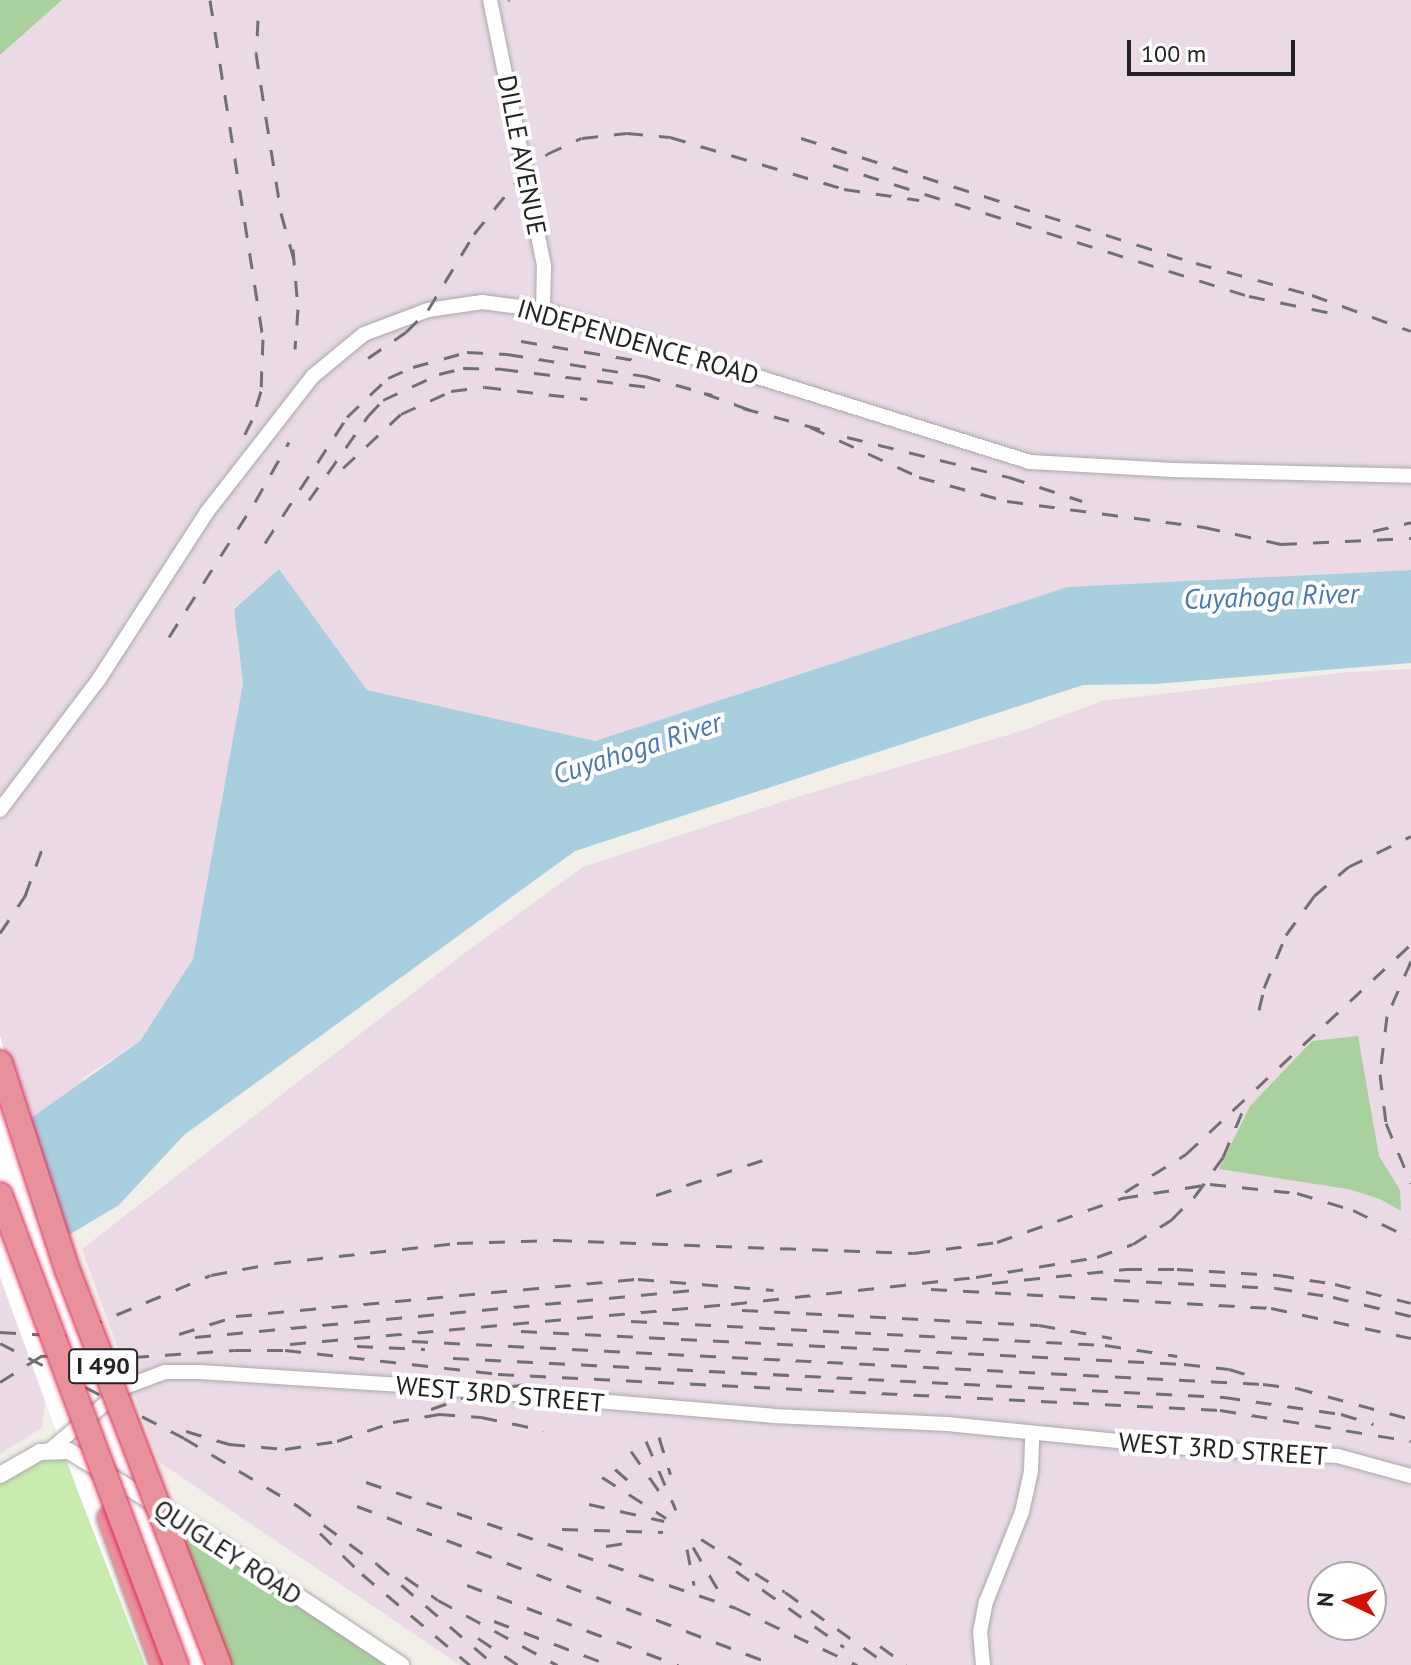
<!DOCTYPE html>
<html>
<head>
<meta charset="utf-8">
<style>
  body { margin:0 }
  #map { position:relative; width:1411px; height:1665px; overflow:hidden; background:#f2efe8; font-family:"PT Sans",sans-serif }
  div>[style] { position:absolute }
  [style*='--x'] { left:calc(var(--x)*1px); top:calc(var(--y)*1px); width:calc(var(--w)*1px); rotate:calc(var(--a)*1deg) }
  .industrial>* { inset:0; background:#ebdae6 }
  .grass>* { inset:0; background:#c8ebaf }
  .forest>* { inset:0; background:#a8d19d }
  .water>* { inset:0; background:#a9cfdf }
  .pier>* { inset:0; background:#fff }
  .roads { filter:drop-shadow(0 0 2px #a9a9a9) drop-shadow(0 0 2px #a9a9a9) }
  .minor>* { height:14px; margin:-7px; padding:0 7px; transform-origin:7px; border-radius:7px; background:#fff }
  .tertiary>* { height:16px; margin:-8px; padding:0 8px; transform-origin:8px; border-radius:8px; background:#fff }
  .motorway>* { height:24px; margin:-12px; padding:0 12px; transform-origin:12px; border-radius:12px; background:#e8919a }
  .rail>* { height:3px; margin-top:-1.5px; transform-origin:0; background:repeating-linear-gradient(90deg,#707070 0 16px,transparent 0 32px) }
  .bridges { filter:drop-shadow(0 0 2px #dd2858) drop-shadow(0 0 2px #dd2858) }
  .motorway-bridge>* { height:24px; margin:-12px; padding:0 12px; transform-origin:12px; border-radius:12px; background:#e8919a }
  span { translate:-50% -50%; white-space:nowrap; text-align:center; line-height:1.15; -webkit-text-stroke:8px #fff; paint-order:stroke }
  .shield-label span { padding:2px 6px; background:#fff; border:2px solid; border-radius:6px; -webkit-text-stroke-width:0 }
  .shield-label { font-size:24px; color:#222; font-weight:700 }
  .street-label { font-size:26px; color:#222 }
  .water-label { font-size:28px; color:#4c77b3; font-style:italic }
  .north { position:absolute; left:1307px; top:1561px; width:80px; height:80px; box-sizing:border-box; background:#fff; border:2px solid #a7a7a7; border-radius:50%; rotate:274deg; font-size:22px; font-weight:700; line-height:32px; text-align:center; color:#222 }
  .north::after { content:''; display:block; margin:auto; width:28px; height:36px; background:#d31100; clip-path:polygon(50% 0,100% 100%,50% 72%,0 100%) }
  .scale { position:absolute; left:1127px; top:40px; width:168px; height:36px; box-sizing:border-box; border:4px solid #222; border-top:0; padding-left:10px; font-size:24px; line-height:28px; white-space:nowrap; color:#222; -webkit-text-stroke:6px #fff; paint-order:stroke }
</style>
</head>
<body>
<div id="map">
  <div class="industrial">
    <i style="clip-path:polygon(62px 0,1411px 0,1411px 570px,1067px 587px,595px 741px,367px 690px,279px 569px,234px 608px,243px 683px,193px 959px,140px 1041px,83px 1078px,42px 1428px,0 1454px,0 55px)"></i>
    <i style="clip-path:polygon(evenodd,1411px 669px,1411px 1665px,460px 1665px,159px 1462px,82px 1249px,466px 952px,583px 867px,803px 795px,1021px 731px,1102px 701px,1347px 672px,1411px 669px,1323px 1577px,1371px 1577px,1371px 1625px,1323px 1625px,1323px 1577px)"></i>
  </div>
  <div class="grass">
    <i style="clip-path:polygon(84px 1458px,145px 1665px,0 1665px,0 1475px,22px 1460px)"></i>
  </div>
  <div class="forest">
    <i style="clip-path:polygon(0 0,62px 0,0 55px)"></i>
    <i style="clip-path:polygon(1358px 1036px,1379px 1156px,1400px 1190px,1401px 1211px,1380px 1199px,1348px 1189px,1219px 1169px,1250px 1106px,1312px 1041px)"></i>
    <i style="clip-path:polygon(165px 1509px,401px 1665px,229px 1665px)"></i>
  </div>
  <div class="water">
    <i style="clip-path:polygon(279px 569px,367px 690px,595px 741px,1067px 587px,1411px 570px,1411px 663px,1155px 684px,1083px 685px,575px 851px,184px 1135px,119px 1205px,0 1276px,0 1140px,140px 1041px,193px 959px,243px 683px,234px 609px)"></i>
  </div>
  <div class="pier">
    <i style="clip-path:polygon(0 1036px,42px 1181px,230px 1665px,145px 1665px,77px 1489px,0 1277px)"></i>
  </div>
  <div class="roads">
    <div class="minor">
      <i style="--x:490;--y:0;--w:271;--a:78.5"></i>
      <i style="--x:544;--y:266;--w:44;--a:91.3"></i>
      <i style="--x:0;--y:810;--w:164;--a:-52.9"></i>
      <i style="--x:99;--y:679;--w:199;--a:-57.1"></i>
      <i style="--x:207;--y:512;--w:172;--a:-52.1"></i>
      <i style="--x:313;--y:376;--w:66;--a:-39.5"></i>
      <i style="--x:364;--y:334;--w:68;--a:-20.6"></i>
      <i style="--x:428;--y:310;--w:55;--a:-8.4"></i>
      <i style="--x:482;--y:302;--w:62;--a:7.5"></i>
      <i style="--x:543;--y:310;--w:510;--a:17.33"></i>
      <i style="--x:1030;--y:462;--w:143;--a:3.2"></i>
      <i style="--x:1173;--y:470;--w:238;--a:1.4"></i>
      <i style="--x:51;--y:1449;--w:97;--a:-40"></i>
      <i style="--x:125;--y:1387;--w:43;--a:-20.6"></i>
      <i style="--x:165;--y:1372;--w:34;--a:0"></i>
      <i style="--x:199;--y:1372;--w:219;--a:3.7"></i>
      <i style="--x:418;--y:1386;--w:356;--a:4.8"></i>
      <i style="--x:773;--y:1416;--w:174;--a:2.6"></i>
      <i style="--x:947;--y:1424;--w:240;--a:5.7"></i>
      <i style="--x:1186;--y:1448;--w:152;--a:3"></i>
      <i style="--x:1338;--y:1456;--w:76;--a:15.3"></i>
      <i style="--x:983;--y:1665;--w:33;--a:-95"></i>
      <i style="--x:980;--y:1632;--w:31;--a:-79"></i>
      <i style="--x:986;--y:1602;--w:97;--a:-68.2"></i>
      <i style="--x:1022;--y:1512;--w:42;--a:-77.6"></i>
      <i style="--x:1031;--y:1471;--w:36;--a:-88"></i>
    </div>
    <div class="tertiary">
      <i style="--x:0;--y:1475;--w:46;--a:-29.9"></i>
      <i style="--x:40;--y:1452;--w:29;--a:-2"></i>
      <i style="--x:69;--y:1451;--w:164;--a:31.6"></i>
      <i style="--x:209;--y:1537;--w:231;--a:33.7"></i>
    </div>
    <div class="motorway">
      <i style="--x:109;--y:1518;--w:156;--a:70.2"></i>
    </div>
  </div>
  <div class="rail">
    <i style="--x:210;--y:0;--w:343;--a:81.1"></i>
    <i style="--x:263;--y:339;--w:52;--a:92.2"></i>
    <i style="--x:261;--y:391;--w:30;--a:107"></i>
    <i style="--x:252;--y:420;--w:22;--a:117"></i>
    <i style="--x:509;--y:0;--w:1;--a:90"></i>
    <i style="--x:258;--y:20;--w:33;--a:93"></i>
    <i style="--x:256;--y:53;--w:66;--a:81.3"></i>
    <i style="--x:266;--y:118;--w:96;--a:81"></i>
    <i style="--x:281;--y:213;--w:49;--a:74.5"></i>
    <i style="--x:801;--y:138;--w:414;--a:17.6"></i>
    <i style="--x:1196;--y:263;--w:120;--a:15.4"></i>
    <i style="--x:1312;--y:295;--w:105;--a:20"></i>
    <i style="--x:833;--y:165;--w:436;--a:17.5"></i>
    <i style="--x:1249;--y:296;--w:94;--a:11.7"></i>
    <i style="--x:293;--y:249;--w:60;--a:85.2"></i>
    <i style="--x:298;--y:309;--w:40;--a:94.3"></i>
    <i style="--x:521;--y:341;--w:115;--a:9.5"></i>
    <i style="--x:368;--y:358;--w:46;--a:-34.4"></i>
    <i style="--x:406;--y:332;--w:31;--a:-45"></i>
    <i style="--x:428;--y:310;--w:89;--a:-58.8"></i>
    <i style="--x:474;--y:234;--w:75;--a:-51"></i>
    <i style="--x:521;--y:176;--w:34;--a:-40"></i>
    <i style="--x:547;--y:154;--w:38;--a:-25"></i>
    <i style="--x:582;--y:138;--w:45;--a:-6.3"></i>
    <i style="--x:627;--y:133;--w:43;--a:5.3"></i>
    <i style="--x:670;--y:137;--w:182;--a:16.6"></i>
    <i style="--x:844;--y:189;--w:76;--a:8.3"></i>
    <i style="--x:704;--y:393;--w:52;--a:20.2"></i>
    <i style="--x:743;--y:408;--w:80;--a:15.3"></i>
    <i style="--x:810;--y:427;--w:120;--a:24.6"></i>
    <i style="--x:919;--y:477;--w:91;--a:15.3"></i>
    <i style="--x:1007;--y:501;--w:199;--a:7.5"></i>
    <i style="--x:1204;--y:527;--w:79;--a:12.4"></i>
    <i style="--x:1281;--y:544;--w:130;--a:-2.6"></i>
    <i style="--x:847;--y:437;--w:167;--a:13.9"></i>
    <i style="--x:1009;--y:477;--w:77;--a:18.2"></i>
    <i style="--x:343;--y:468;--w:79;--a:-43"></i>
    <i style="--x:401;--y:414;--w:55;--a:-24.7"></i>
    <i style="--x:451;--y:391;--w:34;--a:-7"></i>
    <i style="--x:485;--y:387;--w:103;--a:6.7"></i>
    <i style="--x:309;--y:500;--w:103;--a:-54.9"></i>
    <i style="--x:368;--y:416;--w:22;--a:-47"></i>
    <i style="--x:383;--y:400;--w:62;--a:-24.9"></i>
    <i style="--x:439;--y:374;--w:25;--a:-14"></i>
    <i style="--x:463;--y:368;--w:39;--a:1"></i>
    <i style="--x:502;--y:369;--w:148;--a:7"></i>
    <i style="--x:1373;--y:531;--w:39;--a:-13"></i>
    <i style="--x:265;--y:543;--w:150;--a:-56.9"></i>
    <i style="--x:347;--y:417;--w:57;--a:-43.6"></i>
    <i style="--x:388;--y:378;--w:27;--a:-24"></i>
    <i style="--x:413;--y:367;--w:56;--a:-15.5"></i>
    <i style="--x:467;--y:352;--w:40;--a:2.9"></i>
    <i style="--x:507;--y:354;--w:140;--a:9.1"></i>
    <i style="--x:645;--y:376;--w:70;--a:15.8"></i>
    <i style="--x:169;--y:637;--w:160;--a:-57.5"></i>
    <i style="--x:255;--y:502;--w:69;--a:-60.5"></i>
    <i style="--x:0;--y:933;--w:45;--a:-56"></i>
    <i style="--x:25;--y:896;--w:50;--a:-70.1"></i>
    <i style="--x:1411;--y:961;--w:60;--a:113.6"></i>
    <i style="--x:1387;--y:1016;--w:58;--a:96.9"></i>
    <i style="--x:1380;--y:1074;--w:49;--a:83"></i>
    <i style="--x:1386;--y:1123;--w:65;--a:67.4"></i>
    <i style="--x:1259;--y:1010;--w:23;--a:-77"></i>
    <i style="--x:1264;--y:988;--w:57;--a:-67.5"></i>
    <i style="--x:1286;--y:935;--w:48;--a:-54.3"></i>
    <i style="--x:1314;--y:896;--w:45;--a:-40.5"></i>
    <i style="--x:1348;--y:867;--w:70;--a:-26.2"></i>
    <i style="--x:1125;--y:1192;--w:72;--a:-31.9"></i>
    <i style="--x:1186;--y:1154;--w:308;--a:-43"></i>
    <i style="--x:656;--y:1195;--w:125;--a:-18.1"></i>
    <i style="--x:1114;--y:1280;--w:162;--a:2.8"></i>
    <i style="--x:1276;--y:1288;--w:58;--a:9"></i>
    <i style="--x:1333;--y:1297;--w:80;--a:13.7"></i>
    <i style="--x:992;--y:1283;--w:135;--a:-6"></i>
    <i style="--x:1126;--y:1269;--w:51;--a:0"></i>
    <i style="--x:1177;--y:1269;--w:101;--a:3.4"></i>
    <i style="--x:1278;--y:1275;--w:58;--a:9"></i>
    <i style="--x:1335;--y:1284;--w:78;--a:14"></i>
    <i style="--x:931;--y:1289;--w:341;--a:3.2"></i>
    <i style="--x:1271;--y:1308;--w:143;--a:12.1"></i>
    <i style="--x:742;--y:1310;--w:297;--a:2.9"></i>
    <i style="--x:1039;--y:1325;--w:74;--a:10.1"></i>
    <i style="--x:631;--y:1321;--w:475;--a:2.9"></i>
    <i style="--x:1105;--y:1345;--w:73;--a:8.7"></i>
    <i style="--x:521;--y:1331;--w:664;--a:2.85"></i>
    <i style="--x:1184;--y:1364;--w:45;--a:6.3"></i>
    <i style="--x:1229;--y:1369;--w:27;--a:17"></i>
    <i style="--x:0;--y:1332;--w:67;--a:3.4"></i>
    <i style="--x:179;--y:1334;--w:60;--a:-17.5"></i>
    <i style="--x:236;--y:1316;--w:404;--a:-5.3"></i>
    <i style="--x:638;--y:1279;--w:136;--a:4.6"></i>
    <i style="--x:195;--y:1337;--w:500;--a:-5.39"></i>
    <i style="--x:412;--y:1341;--w:852;--a:2.89"></i>
    <i style="--x:1263;--y:1384;--w:34;--a:7"></i>
    <i style="--x:1297;--y:1388;--w:118;--a:15.2"></i>
    <i style="--x:0;--y:1343;--w:207;--a:27.3"></i>
    <i style="--x:184;--y:1438;--w:133;--a:30.8"></i>
    <i style="--x:298;--y:1506;--w:98;--a:36.3"></i>
    <i style="--x:377;--y:1564;--w:155;--a:40.6"></i>
    <i style="--x:290;--y:1344;--w:443;--a:-5.2"></i>
    <i style="--x:731;--y:1304;--w:246;--a:-6.3"></i>
    <i style="--x:976;--y:1277;--w:123;--a:-9.4"></i>
    <i style="--x:1097;--y:1257;--w:38;--a:-20"></i>
    <i style="--x:1133;--y:1244;--w:45;--a:-32.3"></i>
    <i style="--x:1171;--y:1220;--w:34;--a:-45"></i>
    <i style="--x:1195;--y:1196;--w:48;--a:-54.3"></i>
    <i style="--x:1223;--y:1157;--w:51;--a:-66.9"></i>
    <i style="--x:357;--y:1346;--w:68;--a:2.5"></i>
    <i style="--x:40;--y:1356;--w:55;--a:-2.1"></i>
    <i style="--x:95;--y:1354;--w:38;--a:5"></i>
    <i style="--x:133;--y:1357;--w:102;--a:-3.9"></i>
    <i style="--x:235;--y:1350;--w:50;--a:0"></i>
    <i style="--x:285;--y:1350;--w:214;--a:6.4"></i>
    <i style="--x:498;--y:1374;--w:723;--a:2.85"></i>
    <i style="--x:1220;--y:1410;--w:193;--a:9.2"></i>
    <i style="--x:453;--y:1358;--w:772;--a:2.9"></i>
    <i style="--x:1224;--y:1397;--w:118;--a:8.3"></i>
    <i style="--x:1341;--y:1414;--w:34;--a:17"></i>
    <i style="--x:0;--y:1382;--w:103;--a:-32.3"></i>
    <i style="--x:87;--y:1327;--w:134;--a:-22.8"></i>
    <i style="--x:211;--y:1275;--w:65;--a:-10.6"></i>
    <i style="--x:275;--y:1263;--w:183;--a:-6.3"></i>
    <i style="--x:457;--y:1243;--w:99;--a:-1.7"></i>
    <i style="--x:556;--y:1240;--w:358;--a:2.1"></i>
    <i style="--x:914;--y:1253;--w:84;--a:-7.5"></i>
    <i style="--x:997;--y:1242;--w:133;--a:-19.4"></i>
    <i style="--x:1122;--y:1198;--w:89;--a:-9"></i>
    <i style="--x:1210;--y:1184;--w:87;--a:5.9"></i>
    <i style="--x:1297;--y:1193;--w:59;--a:16.9"></i>
    <i style="--x:1353;--y:1210;--w:64;--a:25.8"></i>
    <i style="--x:431;--y:1409;--w:52;--a:-19.1"></i>
    <i style="--x:480;--y:1392;--w:52;--a:-10"></i>
    <i style="--x:186;--y:1431;--w:45;--a:16.8"></i>
    <i style="--x:229;--y:1444;--w:56;--a:5.1"></i>
    <i style="--x:285;--y:1449;--w:53;--a:-8.7"></i>
    <i style="--x:337;--y:1441;--w:59;--a:-18.7"></i>
    <i style="--x:393;--y:1422;--w:47;--a:-9.9"></i>
    <i style="--x:439;--y:1414;--w:42;--a:4.1"></i>
    <i style="--x:481;--y:1417;--w:64;--a:11.7"></i>
    <i style="--x:659;--y:1437;--w:39;--a:73"></i>
    <i style="--x:646;--y:1441;--w:75;--a:66.5"></i>
    <i style="--x:631;--y:1451;--w:49;--a:55"></i>
    <i style="--x:615;--y:1469;--w:32;--a:41"></i>
    <i style="--x:602;--y:1477;--w:76;--a:32.6"></i>
    <i style="--x:366;--y:1482;--w:391;--a:18.8"></i>
    <i style="--x:736;--y:1608;--w:134;--a:25.2"></i>
    <i style="--x:589;--y:1504;--w:77;--a:12.8"></i>
    <i style="--x:357;--y:1506;--w:447;--a:20.8"></i>
    <i style="--x:562;--y:1529;--w:101;--a:1.7"></i>
    <i style="--x:320;--y:1533;--w:59;--a:44.3"></i>
    <i style="--x:362;--y:1574;--w:141;--a:40.1"></i>
    <i style="--x:701;--y:1539;--w:99;--a:32.2"></i>
    <i style="--x:785;--y:1592;--w:126;--a:35.3"></i>
    <i style="--x:606;--y:1546;--w:31;--a:-9"></i>
    <i style="--x:693;--y:1547;--w:53;--a:59.6"></i>
    <i style="--x:687;--y:1549;--w:37;--a:79"></i>
    <i style="--x:736;--y:1571;--w:132;--a:35.1"></i>
    <i style="--x:405;--y:1577;--w:40;--a:34.9"></i>
    <i style="--x:438;--y:1600;--w:136;--a:28.6"></i>
    <i style="--x:467;--y:1585;--w:226;--a:20.8"></i>
    <i style="--x:494;--y:1621;--w:124;--a:20.8"></i>
    <i style="--x:478;--y:1638;--w:48;--a:34"></i>
    <i style="--x:880;--y:1646;--w:32;--a:36"></i>
  </div>
  <div class="bridges">
    <div class="motorway-bridge">
      <i style="--x:0;--y:1063;--w:217;--a:72"></i>
      <i style="--x:67;--y:1269;--w:424;--a:69"></i>
      <i style="--x:0;--y:1195;--w:502;--a:69.47"></i>
    </div>
  </div>
  <div class="shield-label">
    <span style="left:103px;top:1366px">I 490</span>
  </div>
  <div class="street-label">
    <span style="left:522px;top:155px;rotate:79deg">DILLE AVENUE</span>
    <span style="left:638px;top:342px;rotate:16deg">INDEPENDENCE ROAD</span>
    <span style="left:500px;top:1394px;rotate:5deg">WEST 3RD STREET</span>
    <span style="left:1223px;top:1449px;rotate:4deg">WEST 3RD STREET</span>
    <span style="left:228px;top:1552px;rotate:33deg">QUIGLEY ROAD</span>
  </div>
  <div class="water-label">
    <span style="left:1271px;top:596px;rotate:-2deg">Cuyahoga River</span>
    <span style="left:637px;top:748px;rotate:-18deg">Cuyahoga River</span>
  </div>
  <div class="north">N</div>
  <div class="scale">100 m</div>
</div>
</body>
</html>
